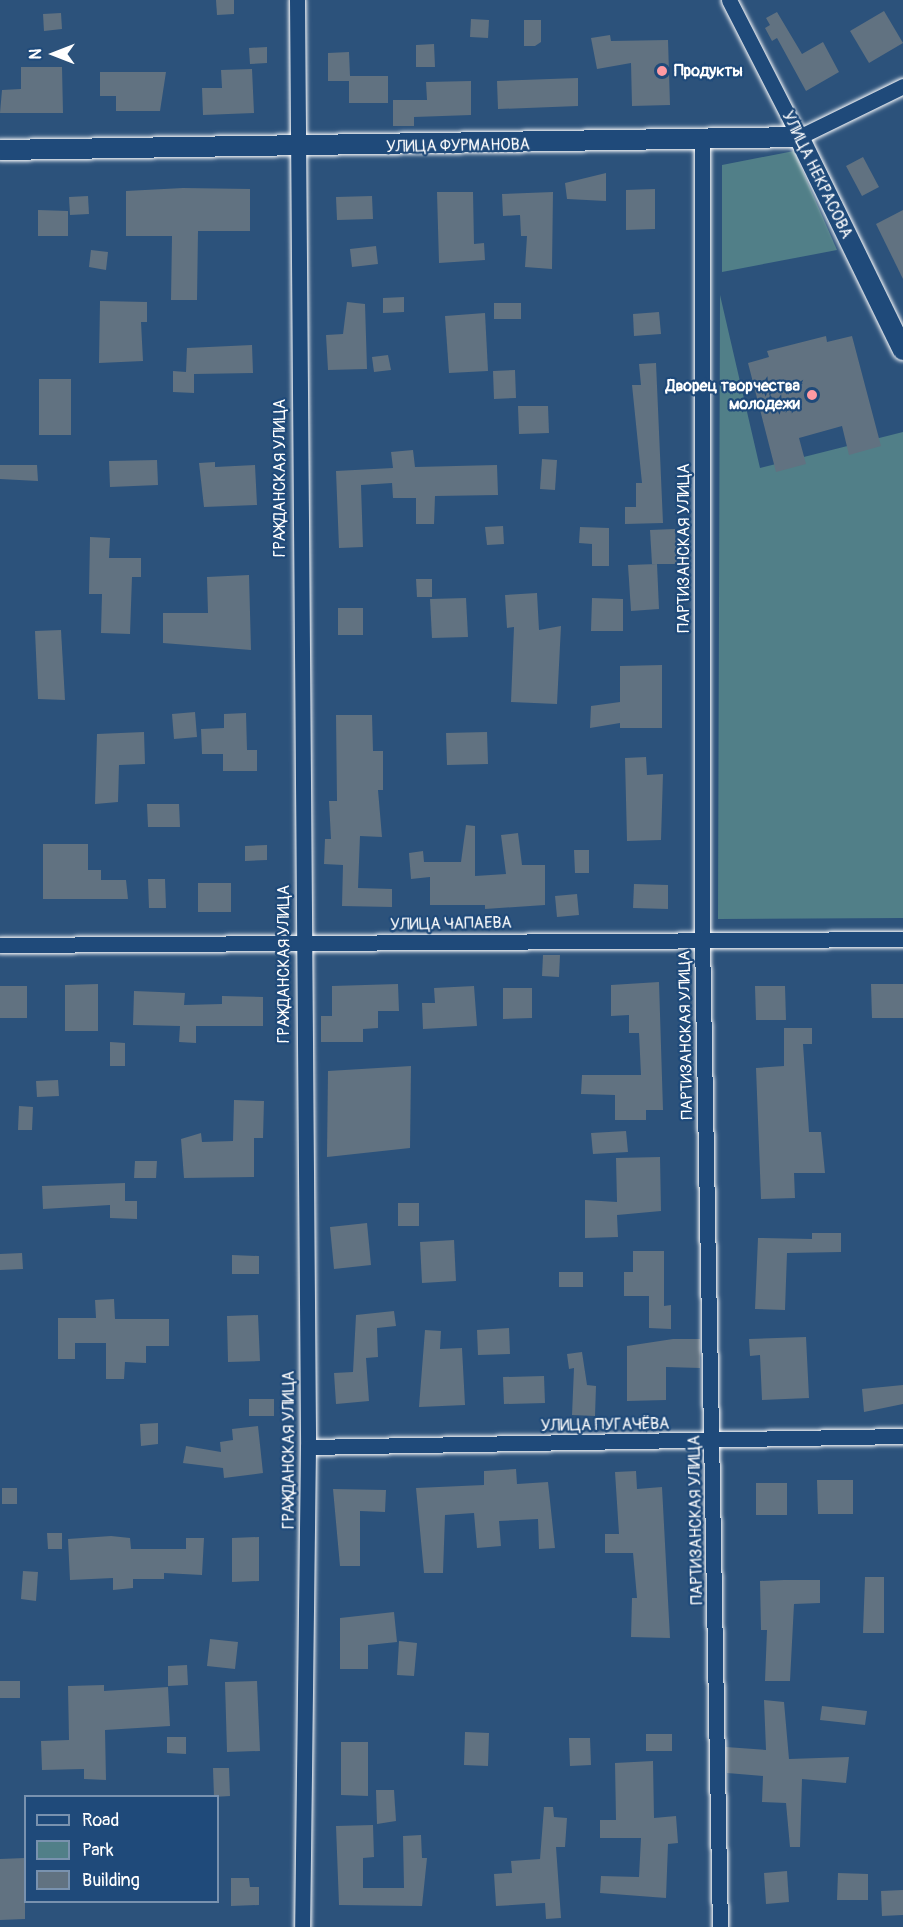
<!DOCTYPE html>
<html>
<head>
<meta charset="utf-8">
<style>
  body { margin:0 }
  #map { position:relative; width:903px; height:1927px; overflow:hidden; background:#2c527b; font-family:Pangolin,sans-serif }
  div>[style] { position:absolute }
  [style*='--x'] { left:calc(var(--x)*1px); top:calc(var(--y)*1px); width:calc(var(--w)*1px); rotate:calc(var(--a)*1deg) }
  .green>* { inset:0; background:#517f88 }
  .building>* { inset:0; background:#617281 }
  .roads { filter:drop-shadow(0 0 2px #fff) drop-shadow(0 0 2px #fff) }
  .minor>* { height:15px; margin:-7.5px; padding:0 7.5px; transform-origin:7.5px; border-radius:7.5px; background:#1f4a7a }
  .tertiary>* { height:20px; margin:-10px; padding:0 10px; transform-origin:10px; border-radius:10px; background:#1f4a7a }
  .dots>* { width:16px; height:16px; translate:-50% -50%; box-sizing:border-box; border:3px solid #1f4a7a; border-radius:50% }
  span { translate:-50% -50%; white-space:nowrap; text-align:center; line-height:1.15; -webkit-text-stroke:4.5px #1f4a7a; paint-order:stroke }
  .poi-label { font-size:16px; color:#fff; font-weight:700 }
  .left { translate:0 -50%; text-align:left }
  .right { translate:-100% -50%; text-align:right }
  .street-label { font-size:16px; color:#fff }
  .legend { position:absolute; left:24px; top:1795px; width:195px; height:108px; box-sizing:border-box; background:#1f4a7a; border:2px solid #7992af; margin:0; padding:8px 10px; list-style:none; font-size:18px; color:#fff }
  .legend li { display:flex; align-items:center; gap:12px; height:30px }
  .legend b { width:30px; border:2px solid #7992af }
  .north { position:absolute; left:24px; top:24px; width:60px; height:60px; -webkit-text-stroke:4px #1f4a7a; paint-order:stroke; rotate:270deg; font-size:16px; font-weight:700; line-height:24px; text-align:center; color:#fff }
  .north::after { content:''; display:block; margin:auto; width:21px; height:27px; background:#fff; clip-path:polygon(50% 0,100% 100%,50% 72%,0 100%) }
</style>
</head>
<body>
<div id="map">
  <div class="green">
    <i style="clip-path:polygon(794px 151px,837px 250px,722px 272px,722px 165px)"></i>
    <i style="clip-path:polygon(720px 295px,760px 468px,903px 432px,903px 918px,718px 919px)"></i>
  </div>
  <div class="building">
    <i style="clip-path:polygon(216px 0,234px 0,234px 14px,217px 15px)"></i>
    <i style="clip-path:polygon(884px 11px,903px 43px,869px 63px,850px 31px)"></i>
    <i style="clip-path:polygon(777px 12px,802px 54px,823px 42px,839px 72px,806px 91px,777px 38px,772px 41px,765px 28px,770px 25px,766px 18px)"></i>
    <i style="clip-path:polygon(61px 13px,62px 29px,44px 31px,43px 14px)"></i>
    <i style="clip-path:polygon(471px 19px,489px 20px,488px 38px,470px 37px)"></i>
    <i style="clip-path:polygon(524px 20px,541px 20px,541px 42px,535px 46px,524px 46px)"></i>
    <i style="clip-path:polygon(610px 35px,611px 41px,668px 40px,670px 105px,632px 106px,631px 63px,597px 69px,591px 38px)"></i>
    <i style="clip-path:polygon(434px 44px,435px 67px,416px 67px,416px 45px)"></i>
    <i style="clip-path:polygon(267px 47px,267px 63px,250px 64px,249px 48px)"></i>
    <i style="clip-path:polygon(349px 52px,350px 76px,388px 76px,388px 103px,349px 103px,349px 81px,328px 81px,328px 53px)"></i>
    <i style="clip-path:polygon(21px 67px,62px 67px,63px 113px,0 113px,2px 90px,21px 89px)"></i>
    <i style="clip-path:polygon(252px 69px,254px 113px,203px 115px,202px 88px,222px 88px,221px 70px)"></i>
    <i style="clip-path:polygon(100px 72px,166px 72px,160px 111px,116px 111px,116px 96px,100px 96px)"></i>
    <i style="clip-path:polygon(578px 78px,578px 106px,498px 109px,497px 81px)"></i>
    <i style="clip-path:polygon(471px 81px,471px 115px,414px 117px,414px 126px,393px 126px,393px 100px,427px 100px,426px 82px)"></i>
    <i style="clip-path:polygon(863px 157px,879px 187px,862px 196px,846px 166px)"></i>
    <i style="clip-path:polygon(606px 173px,606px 201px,567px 199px,565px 183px)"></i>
    <i style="clip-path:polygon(183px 188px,250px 189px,250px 231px,198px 231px,197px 300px,171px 300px,172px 236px,126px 236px,126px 191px)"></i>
    <i style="clip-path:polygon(655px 189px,655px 229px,626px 230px,626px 190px)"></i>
    <i style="clip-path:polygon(437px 192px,473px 192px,474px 244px,484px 243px,485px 260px,439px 263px)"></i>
    <i style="clip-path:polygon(553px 192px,552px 269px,525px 267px,527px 236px,521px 236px,520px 215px,503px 216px,502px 194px)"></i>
    <i style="clip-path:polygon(88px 196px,89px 214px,70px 215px,69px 197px)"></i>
    <i style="clip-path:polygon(372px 196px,373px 219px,337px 220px,336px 197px)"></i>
    <i style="clip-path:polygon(38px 210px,68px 211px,68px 236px,38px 236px)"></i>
    <i style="clip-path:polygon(903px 210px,903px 279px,876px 224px)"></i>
    <i style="clip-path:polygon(376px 246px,378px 264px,352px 267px,350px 249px)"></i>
    <i style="clip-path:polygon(91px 250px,108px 252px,106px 270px,89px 267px)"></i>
    <i style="clip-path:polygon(404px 297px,404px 312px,383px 313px,383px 298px)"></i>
    <i style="clip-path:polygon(100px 301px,147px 302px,147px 322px,141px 322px,143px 361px,99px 363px)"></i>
    <i style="clip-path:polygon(347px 302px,365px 304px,367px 369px,328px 370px,326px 335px,343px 334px)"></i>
    <i style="clip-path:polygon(494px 303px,521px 303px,521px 319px,494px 319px)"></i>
    <i style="clip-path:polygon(659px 312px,661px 334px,634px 336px,633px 314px)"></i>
    <i style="clip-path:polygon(485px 313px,488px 371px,449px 373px,445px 316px)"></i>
    <i style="clip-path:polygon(826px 336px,827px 342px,852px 336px,881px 446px,849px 455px,842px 426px,799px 438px,806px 464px,776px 472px,748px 363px,769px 357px,767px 351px)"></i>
    <i style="clip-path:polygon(252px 345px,253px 373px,194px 374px,194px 393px,173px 392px,173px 371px,186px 372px,187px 348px)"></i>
    <i style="clip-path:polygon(388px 355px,391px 370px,374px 372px,372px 357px)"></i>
    <i style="clip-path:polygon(656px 363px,663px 523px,625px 524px,625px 507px,636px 507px,636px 483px,642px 483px,632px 385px,641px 385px,639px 364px)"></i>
    <i style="clip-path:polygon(515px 370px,516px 398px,494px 399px,493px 371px)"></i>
    <i style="clip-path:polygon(39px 379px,71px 379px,71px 435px,39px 435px)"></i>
    <i style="clip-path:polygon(518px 406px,548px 406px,549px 433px,519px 434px)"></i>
    <i style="clip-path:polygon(413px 450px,415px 467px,497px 465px,498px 495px,435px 496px,434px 524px,416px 524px,416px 498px,393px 498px,392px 483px,361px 485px,363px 547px,339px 548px,336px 471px,393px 468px,391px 452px)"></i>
    <i style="clip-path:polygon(542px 459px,557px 460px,555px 490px,540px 489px)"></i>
    <i style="clip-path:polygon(157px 460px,158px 485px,110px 487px,109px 461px)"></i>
    <i style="clip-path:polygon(215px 462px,215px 467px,255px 465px,257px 505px,204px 507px,199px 463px)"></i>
    <i style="clip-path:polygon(0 465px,37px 465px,38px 481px,0 479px)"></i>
    <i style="clip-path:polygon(503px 526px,504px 544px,487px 545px,485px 527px)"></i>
    <i style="clip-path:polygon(580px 527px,609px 528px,609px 566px,592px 566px,592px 544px,579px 543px)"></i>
    <i style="clip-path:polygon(675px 529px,677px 564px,652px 564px,650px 530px)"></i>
    <i style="clip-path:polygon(90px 537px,110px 538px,109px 558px,141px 558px,141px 577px,132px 577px,130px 634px,101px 633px,102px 594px,89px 594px)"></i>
    <i style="clip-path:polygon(657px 564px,659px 609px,631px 611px,628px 565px)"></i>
    <i style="clip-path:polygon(249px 575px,251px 650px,163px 643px,163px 613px,208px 613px,207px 577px)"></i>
    <i style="clip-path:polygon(416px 579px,432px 579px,432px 597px,417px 597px)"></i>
    <i style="clip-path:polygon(537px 593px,539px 630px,561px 626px,557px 704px,511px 702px,514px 627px,507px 628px,505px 595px)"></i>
    <i style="clip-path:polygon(466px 598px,468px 637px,432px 638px,430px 599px)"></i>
    <i style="clip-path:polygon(592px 598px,623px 599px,623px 631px,591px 631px)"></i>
    <i style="clip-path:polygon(338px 608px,363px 608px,363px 635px,338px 635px)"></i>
    <i style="clip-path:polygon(61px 630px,65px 700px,38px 699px,35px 631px)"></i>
    <i style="clip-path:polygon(662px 665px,662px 728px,620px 728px,620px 723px,590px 728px,591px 706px,620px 702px,620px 666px)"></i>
    <i style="clip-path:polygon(195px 712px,197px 737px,174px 739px,172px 714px)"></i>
    <i style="clip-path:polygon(246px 713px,247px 750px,257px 750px,257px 771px,223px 771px,223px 754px,202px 754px,201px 729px,224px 728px,224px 714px)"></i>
    <i style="clip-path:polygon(336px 715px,372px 715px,373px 751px,383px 751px,383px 790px,378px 790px,382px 837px,360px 836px,358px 888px,392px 889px,392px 907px,342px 906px,343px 865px,324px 864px,325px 839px,331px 839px,329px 801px,337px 801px)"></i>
    <i style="clip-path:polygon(144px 732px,145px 764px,119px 765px,118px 802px,95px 804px,97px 734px)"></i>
    <i style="clip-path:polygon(487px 732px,488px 764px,447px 765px,446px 733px)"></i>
    <i style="clip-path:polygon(646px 757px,647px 775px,663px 774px,661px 840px,627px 841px,625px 758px)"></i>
    <i style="clip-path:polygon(147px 804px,179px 804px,180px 827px,148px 827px)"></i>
    <i style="clip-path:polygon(466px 825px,475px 826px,475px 876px,506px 874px,501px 835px,518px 833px,522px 865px,545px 865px,545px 905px,485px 909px,485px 905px,430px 905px,430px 877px,411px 879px,409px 853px,423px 851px,424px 862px,461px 862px)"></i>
    <i style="clip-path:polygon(43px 844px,88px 844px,88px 870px,101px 870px,101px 880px,126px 880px,128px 899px,43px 899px)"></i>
    <i style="clip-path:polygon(267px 845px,267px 860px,245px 861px,245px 846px)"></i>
    <i style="clip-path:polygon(574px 850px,589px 850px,589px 873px,575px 873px)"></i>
    <i style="clip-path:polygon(148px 879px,165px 879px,166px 908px,149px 908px)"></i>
    <i style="clip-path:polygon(198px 883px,231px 883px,231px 912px,198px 912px)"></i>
    <i style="clip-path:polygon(634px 884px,668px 885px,668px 909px,633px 908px)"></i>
    <i style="clip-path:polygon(577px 894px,579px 915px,557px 917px,555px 896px)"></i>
    <i style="clip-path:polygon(543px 955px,560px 955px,559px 977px,542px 976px)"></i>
    <i style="clip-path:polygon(659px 982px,663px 1110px,646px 1110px,646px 1120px,615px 1120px,615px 1095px,581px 1094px,582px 1075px,641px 1075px,639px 1033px,629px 1033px,629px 1015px,611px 1016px,611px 985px)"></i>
    <i style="clip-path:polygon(98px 984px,98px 1031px,65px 1031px,65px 985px)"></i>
    <i style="clip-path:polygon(398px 984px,399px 1011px,378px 1011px,378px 1028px,363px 1029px,363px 1042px,321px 1042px,321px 1016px,332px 1016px,332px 986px)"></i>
    <i style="clip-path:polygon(871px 984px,903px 984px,903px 1018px,872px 1018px)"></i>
    <i style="clip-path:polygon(0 986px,27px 986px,27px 1018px,0 1018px)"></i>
    <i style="clip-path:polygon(474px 986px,477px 1026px,423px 1029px,422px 1003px,435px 1003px,434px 988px)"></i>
    <i style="clip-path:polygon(755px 986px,785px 986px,786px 1020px,756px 1020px)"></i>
    <i style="clip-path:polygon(503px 988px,532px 988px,532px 1018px,503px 1019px)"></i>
    <i style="clip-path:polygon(134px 991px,185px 993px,184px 1005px,222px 1004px,222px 996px,263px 997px,263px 1026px,196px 1026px,196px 1043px,179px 1042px,180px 1026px,133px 1025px)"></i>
    <i style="clip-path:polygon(784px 1028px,812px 1028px,812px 1044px,803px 1044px,809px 1132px,821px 1132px,825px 1173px,794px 1173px,795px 1198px,761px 1199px,756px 1068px,784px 1066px)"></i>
    <i style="clip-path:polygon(110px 1042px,125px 1043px,125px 1066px,110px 1066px)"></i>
    <i style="clip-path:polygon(411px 1066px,410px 1148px,327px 1157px,328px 1071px)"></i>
    <i style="clip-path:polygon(58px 1080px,59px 1096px,37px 1097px,36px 1081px)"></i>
    <i style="clip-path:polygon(234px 1100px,264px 1101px,263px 1138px,254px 1138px,254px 1177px,184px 1178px,181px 1139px,201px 1133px,202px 1142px,233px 1141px)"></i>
    <i style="clip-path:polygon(19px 1106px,33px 1107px,32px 1130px,18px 1130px)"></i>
    <i style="clip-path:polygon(626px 1131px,628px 1152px,593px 1154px,591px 1133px)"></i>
    <i style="clip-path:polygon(660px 1157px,661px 1211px,617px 1215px,618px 1237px,585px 1238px,585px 1200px,617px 1202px,616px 1158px)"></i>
    <i style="clip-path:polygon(135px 1161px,157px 1161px,156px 1178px,134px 1178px)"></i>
    <i style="clip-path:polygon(125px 1183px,125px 1201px,137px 1201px,137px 1219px,110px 1218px,110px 1205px,43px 1209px,42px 1186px)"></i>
    <i style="clip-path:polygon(398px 1203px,419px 1203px,419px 1226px,398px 1226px)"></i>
    <i style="clip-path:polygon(367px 1223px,371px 1265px,334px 1269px,330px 1227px)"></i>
    <i style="clip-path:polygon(812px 1233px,841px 1233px,841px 1252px,787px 1253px,785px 1310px,755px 1309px,758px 1238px,812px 1239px)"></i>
    <i style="clip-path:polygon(454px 1240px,456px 1281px,422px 1283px,420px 1242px)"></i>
    <i style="clip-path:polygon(633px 1251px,664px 1251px,664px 1306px,671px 1305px,671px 1329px,649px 1328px,649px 1296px,624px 1296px,624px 1272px,633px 1272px)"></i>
    <i style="clip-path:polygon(22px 1253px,23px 1269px,0 1270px,0 1254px)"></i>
    <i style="clip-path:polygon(232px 1255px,259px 1256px,259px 1274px,232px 1274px)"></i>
    <i style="clip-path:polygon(559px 1272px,583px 1272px,583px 1287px,559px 1287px)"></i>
    <i style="clip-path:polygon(114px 1299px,115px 1319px,169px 1319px,169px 1346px,146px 1346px,146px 1363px,125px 1362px,124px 1379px,106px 1379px,106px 1343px,75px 1343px,75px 1359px,58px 1359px,58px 1318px,96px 1318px,95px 1300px)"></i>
    <i style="clip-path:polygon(394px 1311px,396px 1326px,377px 1328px,378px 1357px,366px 1358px,369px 1401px,336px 1404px,334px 1373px,353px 1372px,356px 1315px)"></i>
    <i style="clip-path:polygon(258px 1315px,260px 1361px,228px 1362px,227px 1316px)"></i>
    <i style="clip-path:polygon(509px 1328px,510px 1354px,478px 1355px,477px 1330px)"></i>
    <i style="clip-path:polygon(425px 1330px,441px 1331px,440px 1349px,462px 1348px,465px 1405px,419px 1407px)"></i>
    <i style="clip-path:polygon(806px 1337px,809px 1398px,762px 1400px,760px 1355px,750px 1356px,749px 1339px)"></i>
    <i style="clip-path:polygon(673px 1339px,700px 1339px,700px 1368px,666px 1367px,666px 1400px,627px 1401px,627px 1346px)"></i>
    <i style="clip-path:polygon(582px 1352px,587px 1385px,596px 1386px,595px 1416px,572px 1415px,574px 1368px,569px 1369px,567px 1354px)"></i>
    <i style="clip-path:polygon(544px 1376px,545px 1403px,504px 1404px,503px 1377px)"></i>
    <i style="clip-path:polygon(903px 1385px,903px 1404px,864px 1412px,862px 1389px)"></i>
    <i style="clip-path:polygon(249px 1399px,274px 1399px,274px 1416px,249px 1416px)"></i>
    <i style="clip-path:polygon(158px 1423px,158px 1444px,141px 1446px,140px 1424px)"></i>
    <i style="clip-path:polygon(258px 1426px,263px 1473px,224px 1478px,223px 1468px,183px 1463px,186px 1446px,221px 1452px,220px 1442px,233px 1440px,232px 1429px)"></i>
    <i style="clip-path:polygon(516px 1469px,517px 1484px,548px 1482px,555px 1548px,539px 1549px,538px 1519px,499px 1521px,501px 1546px,477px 1548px,474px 1513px,445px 1515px,443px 1573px,424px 1573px,416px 1488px,484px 1485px,484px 1471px)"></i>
    <i style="clip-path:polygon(636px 1471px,637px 1489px,662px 1487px,670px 1638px,631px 1637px,632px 1598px,637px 1598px,633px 1553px,605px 1553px,605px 1534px,619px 1534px,615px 1472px)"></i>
    <i style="clip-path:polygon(817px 1480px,853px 1480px,853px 1514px,818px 1514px)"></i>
    <i style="clip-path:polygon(756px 1483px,787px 1483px,787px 1515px,756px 1515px)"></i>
    <i style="clip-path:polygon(2px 1488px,17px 1488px,17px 1504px,2px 1504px)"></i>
    <i style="clip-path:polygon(333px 1489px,386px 1490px,385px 1512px,360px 1511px,360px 1566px,340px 1566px)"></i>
    <i style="clip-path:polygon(47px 1533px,62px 1533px,62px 1549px,48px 1549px)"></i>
    <i style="clip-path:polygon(111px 1536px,130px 1538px,131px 1549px,186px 1549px,186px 1538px,204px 1538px,202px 1575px,164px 1573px,164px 1579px,133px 1579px,133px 1588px,113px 1590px,113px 1578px,70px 1580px,68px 1539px)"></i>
    <i style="clip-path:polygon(259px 1537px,259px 1581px,232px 1582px,232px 1538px)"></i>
    <i style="clip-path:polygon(23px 1571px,38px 1572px,36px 1601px,21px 1599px)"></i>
    <i style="clip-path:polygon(865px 1577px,884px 1577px,884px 1633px,863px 1633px)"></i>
    <i style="clip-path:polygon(784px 1580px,820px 1580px,820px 1603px,794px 1604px,790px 1681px,765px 1681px,767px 1630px,761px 1630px,760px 1581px)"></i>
    <i style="clip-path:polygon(394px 1612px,397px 1642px,368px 1645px,368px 1669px,340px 1669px,340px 1618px)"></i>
    <i style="clip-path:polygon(210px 1639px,238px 1642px,235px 1669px,207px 1666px)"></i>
    <i style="clip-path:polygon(399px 1641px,417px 1643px,414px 1676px,397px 1675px)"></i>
    <i style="clip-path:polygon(187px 1665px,188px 1685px,168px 1686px,168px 1666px)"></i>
    <i style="clip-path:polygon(0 1681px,20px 1681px,20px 1698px,0 1698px)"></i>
    <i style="clip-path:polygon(257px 1681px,260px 1751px,227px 1752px,225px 1682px)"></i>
    <i style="clip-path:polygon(104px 1685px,104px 1691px,168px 1687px,170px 1726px,105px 1730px,106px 1780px,84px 1779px,84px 1769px,42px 1770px,41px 1741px,69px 1740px,68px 1686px)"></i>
    <i style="clip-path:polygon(764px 1700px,784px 1702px,789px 1759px,849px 1757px,846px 1783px,802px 1779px,800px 1847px,790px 1847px,786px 1803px,762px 1802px,763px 1776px,727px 1773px,726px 1747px,766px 1750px)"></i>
    <i style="clip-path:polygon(822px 1706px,867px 1711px,865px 1725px,820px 1720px)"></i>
    <i style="clip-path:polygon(465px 1732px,489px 1733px,488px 1766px,464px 1765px)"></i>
    <i style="clip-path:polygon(646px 1734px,672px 1734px,672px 1751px,646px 1751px)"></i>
    <i style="clip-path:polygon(167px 1737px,186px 1737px,186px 1754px,167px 1753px)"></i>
    <i style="clip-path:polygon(569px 1738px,590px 1738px,591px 1765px,570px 1766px)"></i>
    <i style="clip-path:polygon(341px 1742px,368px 1742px,368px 1796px,341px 1795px)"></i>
    <i style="clip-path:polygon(653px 1761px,654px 1818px,676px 1816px,678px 1843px,668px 1844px,666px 1898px,600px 1893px,601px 1876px,639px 1877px,641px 1838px,600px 1838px,600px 1820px,616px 1820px,615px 1763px)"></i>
    <i style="clip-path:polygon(213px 1768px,229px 1768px,230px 1796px,214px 1797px)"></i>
    <i style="clip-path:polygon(376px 1790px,394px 1790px,396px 1821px,377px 1824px)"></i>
    <i style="clip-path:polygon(544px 1807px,553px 1807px,554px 1817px,567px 1818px,565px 1847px,556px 1847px,561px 1918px,546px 1919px,545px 1903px,496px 1906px,494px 1874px,512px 1873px,511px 1861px,540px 1859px)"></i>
    <i style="clip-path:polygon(373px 1825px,374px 1857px,363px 1858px,363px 1888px,404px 1888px,403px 1836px,421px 1835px,422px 1858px,427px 1858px,422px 1906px,339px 1905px,336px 1826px)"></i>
    <i style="clip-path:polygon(25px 1858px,25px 1919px,0 1920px,0 1859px)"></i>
    <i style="clip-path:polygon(787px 1871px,789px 1902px,766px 1904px,764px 1873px)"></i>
    <i style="clip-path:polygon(838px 1873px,868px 1874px,868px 1900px,837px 1900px)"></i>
    <i style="clip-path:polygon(231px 1878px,249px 1878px,250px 1887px,259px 1887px,259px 1905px,231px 1906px)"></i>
    <i style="clip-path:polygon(903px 1890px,903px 1915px,882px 1916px,881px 1891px)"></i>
  </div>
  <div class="roads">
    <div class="minor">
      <i style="--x:297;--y:0;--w:1447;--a:89.56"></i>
      <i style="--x:308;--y:1447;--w:480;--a:90.7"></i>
      <i style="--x:729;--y:0;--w:154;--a:62.9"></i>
      <i style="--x:799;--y:137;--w:116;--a:-26.1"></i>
      <i style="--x:702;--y:141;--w:797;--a:90"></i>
      <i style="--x:702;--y:938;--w:989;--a:88.96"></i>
      <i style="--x:0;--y:945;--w:903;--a:-0.38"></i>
      <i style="--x:308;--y:1447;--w:595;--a:-1.06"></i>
    </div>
    <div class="tertiary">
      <i style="--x:0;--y:150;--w:799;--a:-0.93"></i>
      <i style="--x:799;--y:137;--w:237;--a:64"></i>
    </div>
  </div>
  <div class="dots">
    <i style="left:662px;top:71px;background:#ff9aa2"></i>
    <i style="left:812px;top:395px;background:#ff9aa2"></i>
  </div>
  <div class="poi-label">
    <span class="left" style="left:674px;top:71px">Продукты</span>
    <span class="right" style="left:800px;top:395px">Дворец творчества<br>молодежи</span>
  </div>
  <div class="street-label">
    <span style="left:458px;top:146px;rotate:-1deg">УЛИЦА ФУРМАНОВА</span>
    <span style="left:817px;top:175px;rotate:64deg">УЛИЦА НЕКРАСОВА</span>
    <span style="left:280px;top:478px;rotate:-90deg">ГРАЖДАНСКАЯ УЛИЦА</span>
    <span style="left:684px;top:548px;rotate:-90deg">ПАРТИЗАНСКАЯ УЛИЦА</span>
    <span style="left:451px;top:924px;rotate:-1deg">УЛИЦА ЧАПАЕВА</span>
    <span style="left:284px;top:964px;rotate:-90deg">ГРАЖДАНСКАЯ УЛИЦА</span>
    <span style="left:686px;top:1035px;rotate:-91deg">ПАРТИЗАНСКАЯ УЛИЦА</span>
    <span style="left:605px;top:1425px;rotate:-1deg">УЛИЦА ПУГАЧЁВА</span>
    <span style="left:289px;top:1450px;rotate:-90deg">ГРАЖДАНСКАЯ УЛИЦА</span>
    <span style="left:696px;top:1520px;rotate:-91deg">ПАРТИЗАНСКАЯ УЛИЦА</span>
  </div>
  <ul class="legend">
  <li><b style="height:8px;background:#1f4a7a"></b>Road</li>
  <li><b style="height:16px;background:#517f88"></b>Park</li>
  <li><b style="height:16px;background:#617281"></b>Building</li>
  </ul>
  <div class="north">N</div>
</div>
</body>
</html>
